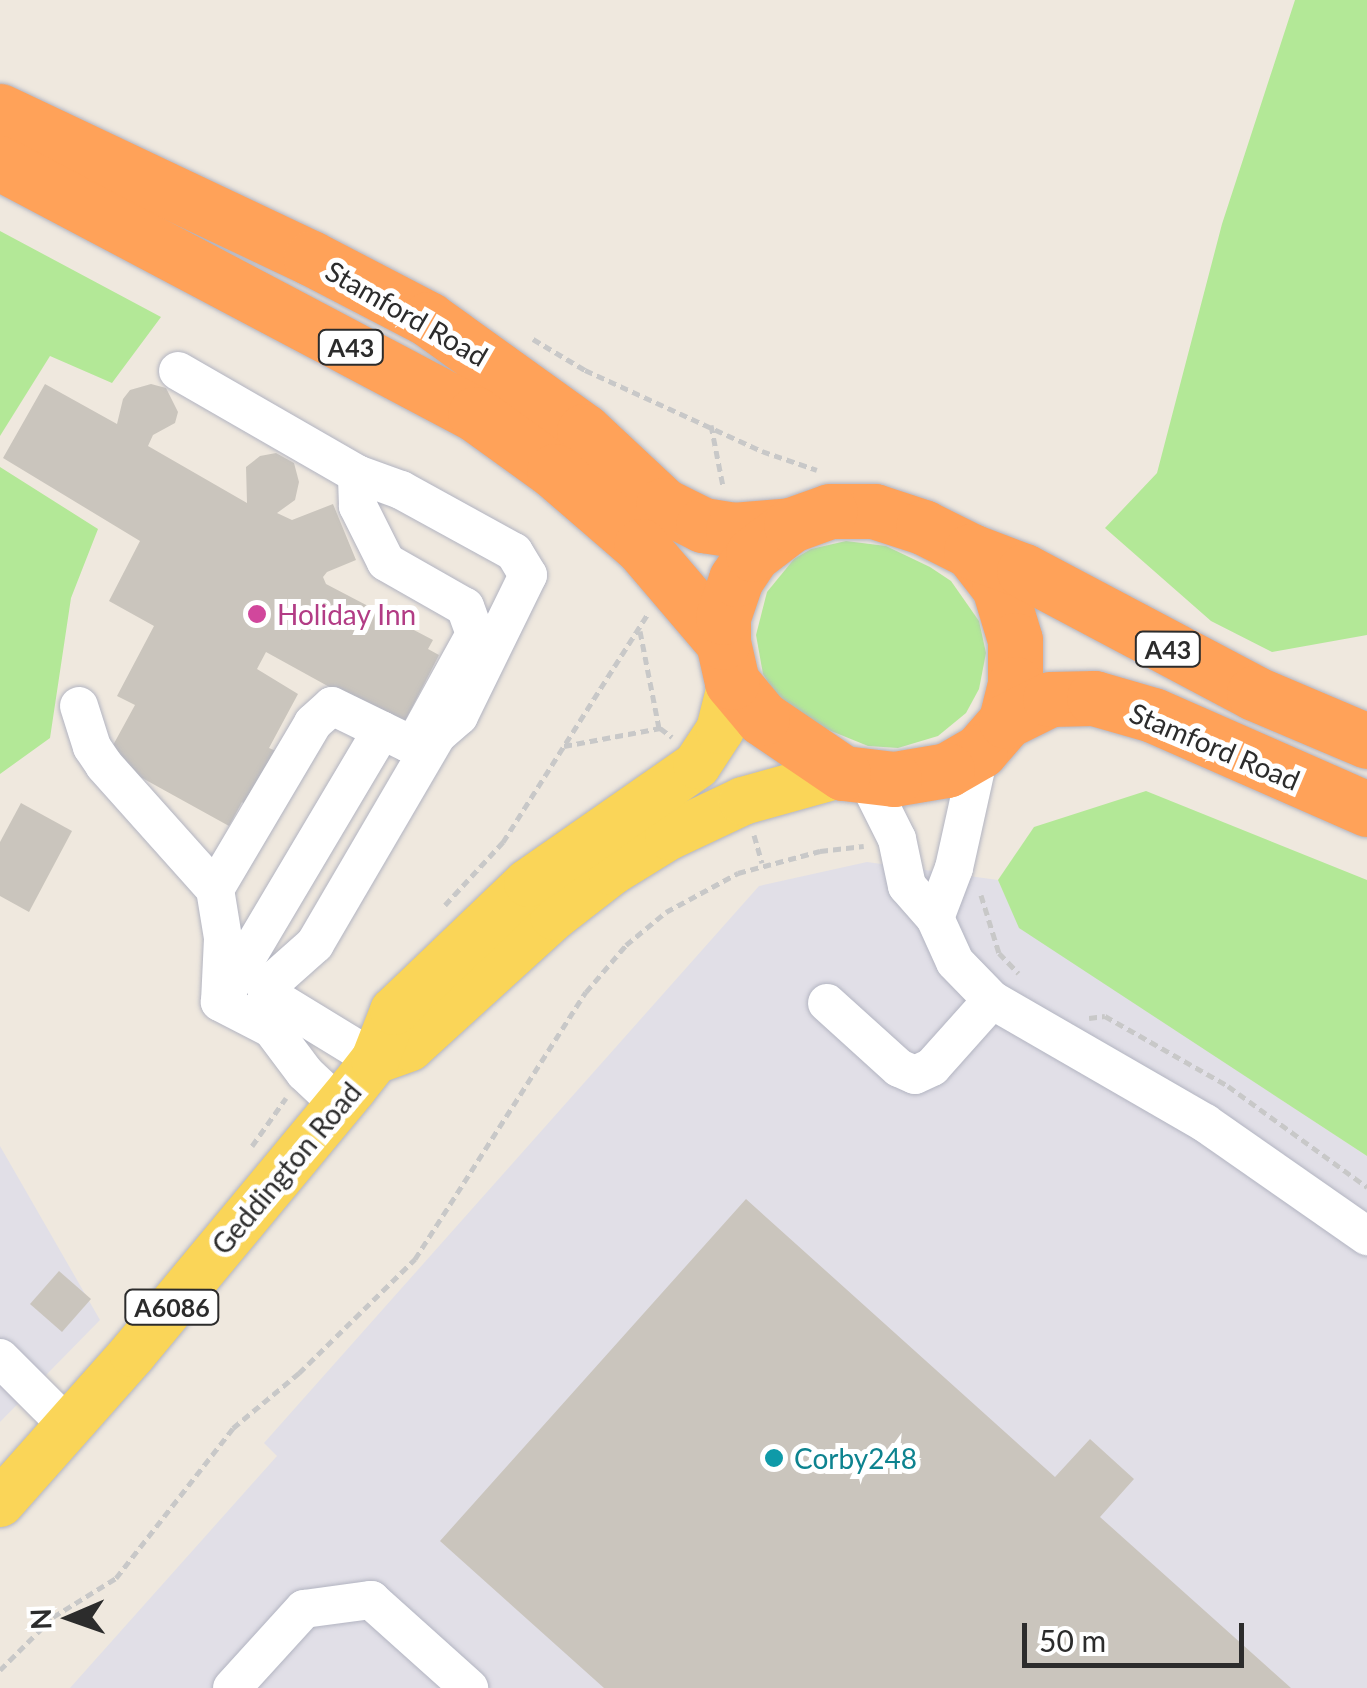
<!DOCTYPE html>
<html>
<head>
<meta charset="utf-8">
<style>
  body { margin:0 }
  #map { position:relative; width:1367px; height:1688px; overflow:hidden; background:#efe8de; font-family:Lato,sans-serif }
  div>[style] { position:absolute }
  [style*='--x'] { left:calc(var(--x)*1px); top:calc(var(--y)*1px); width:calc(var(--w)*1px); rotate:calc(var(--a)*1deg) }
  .industrial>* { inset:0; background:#e1dfe7 }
  .green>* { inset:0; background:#b3e897 }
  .building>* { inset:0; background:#cac5bd }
  .path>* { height:5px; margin-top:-2.5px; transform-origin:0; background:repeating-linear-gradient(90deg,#c8c8c8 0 8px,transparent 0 13px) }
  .roads { filter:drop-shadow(0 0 2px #b2b4c1) drop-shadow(0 0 2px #b2b4c1) }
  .minor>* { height:38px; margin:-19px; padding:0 19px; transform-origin:19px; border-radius:19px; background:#fff }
  .major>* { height:48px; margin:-24px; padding:0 24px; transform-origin:24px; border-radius:24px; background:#fad558 }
  .highway>* { height:55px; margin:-27.5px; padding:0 27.5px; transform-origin:27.5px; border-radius:27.5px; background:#ffa259 }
  .dots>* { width:28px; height:28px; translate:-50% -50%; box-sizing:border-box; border:5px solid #fff; border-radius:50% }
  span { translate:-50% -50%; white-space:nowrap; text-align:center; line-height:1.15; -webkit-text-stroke:10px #fff; paint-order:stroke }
  .shield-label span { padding:2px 8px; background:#fff; border:2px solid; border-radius:8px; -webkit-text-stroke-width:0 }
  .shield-label { font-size:25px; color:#2c2c2c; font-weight:700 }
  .street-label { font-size:28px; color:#2c2c2c }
  .hotel-label { font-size:28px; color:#b23c85 }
  .left { translate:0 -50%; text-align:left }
  .culture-label { font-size:28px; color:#0d838f }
  .north { position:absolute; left:20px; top:1568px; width:100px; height:100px; -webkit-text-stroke:8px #fff; paint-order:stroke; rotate:268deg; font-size:28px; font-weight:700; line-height:40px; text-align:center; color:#2c2c2c }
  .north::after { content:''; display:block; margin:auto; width:35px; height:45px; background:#2c2c2c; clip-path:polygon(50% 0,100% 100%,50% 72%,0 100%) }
  .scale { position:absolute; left:1022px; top:1623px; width:222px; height:45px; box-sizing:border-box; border:5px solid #2c2c2c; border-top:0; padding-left:12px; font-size:30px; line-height:35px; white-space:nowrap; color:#2c2c2c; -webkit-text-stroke:8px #fff; paint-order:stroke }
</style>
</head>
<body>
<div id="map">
  <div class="industrial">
    <i style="clip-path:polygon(867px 862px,998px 880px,1020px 928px,1367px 1156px,1367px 1688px,70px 1688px,277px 1456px,264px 1443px,759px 886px)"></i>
    <i style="clip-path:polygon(0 1146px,100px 1320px,0 1422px)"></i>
  </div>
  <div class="green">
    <i style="clip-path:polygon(1295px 0,1367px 0,1367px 635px,1272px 652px,1211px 621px,1105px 528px,1157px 473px,1222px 224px)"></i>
    <i style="clip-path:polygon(0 231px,161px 317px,112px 383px,50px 356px,0 436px)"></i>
    <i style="clip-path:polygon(0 467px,98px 529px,71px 598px,50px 738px,0 774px)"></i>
    <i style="clip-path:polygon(846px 541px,886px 546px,930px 567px,951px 581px,979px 621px,986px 653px,979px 689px,966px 713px,938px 736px,898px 748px,868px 746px,809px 722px,774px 692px,763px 674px,756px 635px,767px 592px,794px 559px,811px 549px)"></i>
    <i style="clip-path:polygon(1146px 791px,1367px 880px,1367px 1156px,1019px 928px,998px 880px,1034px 827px)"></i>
  </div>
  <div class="building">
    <i style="clip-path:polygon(45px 384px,117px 424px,123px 399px,130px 390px,151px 384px,166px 388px,178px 412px,175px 423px,153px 435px,148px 446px,247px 503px,246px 467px,260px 456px,276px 453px,294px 463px,299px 482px,295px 500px,277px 513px,292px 520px,333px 504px,356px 560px,327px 572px,323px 577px,326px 584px,433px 640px,428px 649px,439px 655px,402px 727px,266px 652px,257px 669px,298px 694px,269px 748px,276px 751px,248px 807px,242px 802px,229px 826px,106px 758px,135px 705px,117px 696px,154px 626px,109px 601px,140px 541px,3px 458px)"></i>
    <i style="clip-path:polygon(21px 803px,72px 831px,29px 912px,0 896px,0 842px)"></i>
    <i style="clip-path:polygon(746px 1199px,1055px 1477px,1090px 1439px,1134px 1479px,1100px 1517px,1291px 1688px,604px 1688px,440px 1541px)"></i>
    <i style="clip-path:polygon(59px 1271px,91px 1299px,62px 1332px,30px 1304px)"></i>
  </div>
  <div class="path">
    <i style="--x:533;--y:339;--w:61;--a:30.8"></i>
    <i style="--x:585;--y:370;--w:195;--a:24.6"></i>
    <i style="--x:762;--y:451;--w:58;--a:19.1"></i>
    <i style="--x:711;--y:425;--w:62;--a:78.9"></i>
    <i style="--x:640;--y:631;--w:99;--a:78.9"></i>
    <i style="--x:564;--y:746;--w:98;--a:-10.6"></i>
    <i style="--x:660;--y:728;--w:15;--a:37"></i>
    <i style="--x:754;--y:835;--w:29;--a:74"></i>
    <i style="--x:981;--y:895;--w:61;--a:72.8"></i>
    <i style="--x:999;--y:953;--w:28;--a:46"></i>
    <i style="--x:445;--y:905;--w:86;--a:-47.4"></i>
    <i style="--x:503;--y:842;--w:269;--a:-57.6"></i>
    <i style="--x:1089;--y:1018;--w:16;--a:-7"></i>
    <i style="--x:1105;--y:1016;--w:142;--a:29.6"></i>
    <i style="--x:1228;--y:1086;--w:172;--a:36"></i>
    <i style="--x:252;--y:1146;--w:59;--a:-54.7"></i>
    <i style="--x:0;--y:1670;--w:75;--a:-45"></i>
    <i style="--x:53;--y:1617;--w:74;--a:-31.8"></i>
    <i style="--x:116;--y:1578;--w:190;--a:-52"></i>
    <i style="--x:233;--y:1428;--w:86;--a:-39.8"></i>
    <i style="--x:299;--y:1373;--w:163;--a:-44.5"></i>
    <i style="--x:415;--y:1259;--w:317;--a:-57.4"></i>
    <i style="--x:586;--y:992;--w:62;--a:-49.6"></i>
    <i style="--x:626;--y:945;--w:52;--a:-39.5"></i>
    <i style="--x:666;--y:912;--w:82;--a:-28.4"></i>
    <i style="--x:738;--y:873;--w:85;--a:-15"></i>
    <i style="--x:820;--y:851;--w:44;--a:-6.5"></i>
  </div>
  <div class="roads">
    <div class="minor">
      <i style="--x:178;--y:371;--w:207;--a:29.9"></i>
      <i style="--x:357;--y:474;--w:47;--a:20"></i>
      <i style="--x:401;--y:490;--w:129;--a:28.8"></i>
      <i style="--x:514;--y:552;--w:27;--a:59"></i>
      <i style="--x:528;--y:575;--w:157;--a:116.1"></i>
      <i style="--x:459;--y:716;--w:29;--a:139"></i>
      <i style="--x:437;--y:735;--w:242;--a:120.3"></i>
      <i style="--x:315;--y:944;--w:59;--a:138.4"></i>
      <i style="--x:271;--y:983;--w:12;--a:110"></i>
      <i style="--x:267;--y:994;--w:127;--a:31.4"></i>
      <i style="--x:79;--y:706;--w:43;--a:72.4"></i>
      <i style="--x:92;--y:747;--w:22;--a:56"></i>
      <i style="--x:104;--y:765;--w:166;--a:48.2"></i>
      <i style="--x:867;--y:779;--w:67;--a:63.4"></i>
      <i style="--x:897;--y:839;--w:48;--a:78"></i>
      <i style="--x:907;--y:886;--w:43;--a:48.8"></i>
      <i style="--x:935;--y:918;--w:48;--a:65.6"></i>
      <i style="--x:955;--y:962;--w:53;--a:45.8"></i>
      <i style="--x:992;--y:1000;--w:246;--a:30"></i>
      <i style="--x:1205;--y:1123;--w:198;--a:34.9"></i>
      <i style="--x:935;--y:918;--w:53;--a:-69.2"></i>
      <i style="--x:954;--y:868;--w:120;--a:-77.5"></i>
      <i style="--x:224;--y:996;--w:309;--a:-59.3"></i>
      <i style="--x:827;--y:1003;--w:97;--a:42.1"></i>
      <i style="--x:899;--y:1068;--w:17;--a:24"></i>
      <i style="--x:915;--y:1075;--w:19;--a:-25"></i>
      <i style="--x:932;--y:1067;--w:90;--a:-48.2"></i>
      <i style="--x:339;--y:1105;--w:47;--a:-136.7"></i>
      <i style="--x:305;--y:1073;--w:55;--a:-126.9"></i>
      <i style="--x:272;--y:1029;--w:59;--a:-152.6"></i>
      <i style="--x:220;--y:1002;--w:64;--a:-87.3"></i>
      <i style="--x:223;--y:938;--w:50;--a:-99.3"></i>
      <i style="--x:215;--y:889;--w:193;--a:-59.4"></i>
      <i style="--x:313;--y:723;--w:25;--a:-42"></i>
      <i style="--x:332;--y:706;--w:85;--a:26"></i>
      <i style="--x:408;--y:743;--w:15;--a:-37"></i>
      <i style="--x:420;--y:734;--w:114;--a:-61.2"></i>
      <i style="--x:475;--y:634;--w:29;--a:-110"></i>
      <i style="--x:465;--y:607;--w:91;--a:-150.3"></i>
      <i style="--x:386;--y:562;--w:63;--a:-116.6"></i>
      <i style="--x:358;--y:506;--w:32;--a:-92"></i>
      <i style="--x:0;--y:1358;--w:98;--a:45"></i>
      <i style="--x:232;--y:1688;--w:107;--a:-47.7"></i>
      <i style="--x:304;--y:1609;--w:68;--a:-7.7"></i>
      <i style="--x:371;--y:1600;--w:132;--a:41.9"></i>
    </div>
    <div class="major">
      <i style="--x:375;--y:1060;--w:37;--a:-20"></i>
      <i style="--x:410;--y:1047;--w:195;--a:-42.3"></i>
      <i style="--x:554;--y:916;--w:73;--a:-37.8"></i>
      <i style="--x:612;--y:871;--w:67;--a:-31.6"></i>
      <i style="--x:669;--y:836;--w:82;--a:-25.3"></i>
      <i style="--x:743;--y:801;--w:104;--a:-15.6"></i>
      <i style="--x:0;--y:1503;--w:200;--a:-48.4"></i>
      <i style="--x:133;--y:1353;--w:344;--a:-50.3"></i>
      <i style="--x:353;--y:1088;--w:36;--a:-52"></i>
      <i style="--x:375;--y:1060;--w:53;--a:-68.8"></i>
      <i style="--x:394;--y:1011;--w:185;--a:-43.7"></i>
      <i style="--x:528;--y:883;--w:206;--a:-34.9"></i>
      <i style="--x:697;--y:765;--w:42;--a:-56.7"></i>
      <i style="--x:720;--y:730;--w:49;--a:-76"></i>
    </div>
    <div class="highway">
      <i style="--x:0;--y:111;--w:344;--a:25.3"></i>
      <i style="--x:311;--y:258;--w:132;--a:27.5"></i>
      <i style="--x:428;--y:319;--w:192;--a:35.7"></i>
      <i style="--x:584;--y:431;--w:108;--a:43.1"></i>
      <i style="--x:663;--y:505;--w:45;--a:26.6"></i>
      <i style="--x:703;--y:525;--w:30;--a:9"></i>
      <i style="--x:733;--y:530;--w:58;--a:-4.9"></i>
      <i style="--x:0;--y:163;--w:537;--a:27.85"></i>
      <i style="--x:475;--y:414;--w:97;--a:35.8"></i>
      <i style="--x:554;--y:471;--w:115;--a:40.8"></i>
      <i style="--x:641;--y:546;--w:126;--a:49.5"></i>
      <i style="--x:830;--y:511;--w:44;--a:0"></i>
      <i style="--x:874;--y:511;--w:52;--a:18.1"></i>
      <i style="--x:923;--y:527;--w:54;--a:26.6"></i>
      <i style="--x:971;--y:551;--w:46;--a:52.1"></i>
      <i style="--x:999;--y:587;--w:55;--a:73.2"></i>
      <i style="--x:1015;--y:640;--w:44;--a:90"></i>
      <i style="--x:1015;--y:684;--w:38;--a:104"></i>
      <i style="--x:1006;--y:721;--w:40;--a:131"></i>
      <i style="--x:980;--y:751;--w:38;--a:150"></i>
      <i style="--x:947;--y:770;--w:54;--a:170.4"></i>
      <i style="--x:894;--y:779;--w:51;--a:-173.3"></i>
      <i style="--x:843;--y:773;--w:98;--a:-145.8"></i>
      <i style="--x:762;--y:718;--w:47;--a:-129.8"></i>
      <i style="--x:732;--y:682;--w:41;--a:-102.7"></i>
      <i style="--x:723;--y:642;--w:25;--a:-90"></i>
      <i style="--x:723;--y:617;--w:40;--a:-71.1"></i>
      <i style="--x:736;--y:579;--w:30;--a:-56"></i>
      <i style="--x:753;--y:554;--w:48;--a:-37.3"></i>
      <i style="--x:791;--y:525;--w:41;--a:-19.7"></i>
      <i style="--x:971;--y:551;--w:57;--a:20.7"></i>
      <i style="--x:1024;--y:571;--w:260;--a:27.9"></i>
      <i style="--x:1254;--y:693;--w:123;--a:23"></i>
      <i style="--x:1006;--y:721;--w:49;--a:-26.6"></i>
      <i style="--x:1050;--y:699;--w:44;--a:-1.3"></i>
      <i style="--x:1094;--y:698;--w:61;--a:16.1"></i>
      <i style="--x:1153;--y:715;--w:234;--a:23.7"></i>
    </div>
  </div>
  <div class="dots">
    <i style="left:257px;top:614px;background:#d1479c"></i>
    <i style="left:774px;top:1458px;background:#0f9aa8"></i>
  </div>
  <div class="shield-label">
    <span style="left:351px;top:347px">A43</span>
    <span style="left:1168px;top:649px">A43</span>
    <span style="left:172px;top:1307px">A6086</span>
  </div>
  <div class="street-label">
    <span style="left:407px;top:313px;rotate:30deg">Stamford Road</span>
    <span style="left:1215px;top:746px;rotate:23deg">Stamford Road</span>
    <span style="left:286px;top:1168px;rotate:-50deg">Geddington Road</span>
  </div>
  <div class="hotel-label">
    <span class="left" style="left:277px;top:614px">Holiday Inn</span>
  </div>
  <div class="culture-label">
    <span class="left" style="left:794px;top:1458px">Corby248</span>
  </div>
  <div class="north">N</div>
  <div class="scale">50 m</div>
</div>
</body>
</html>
